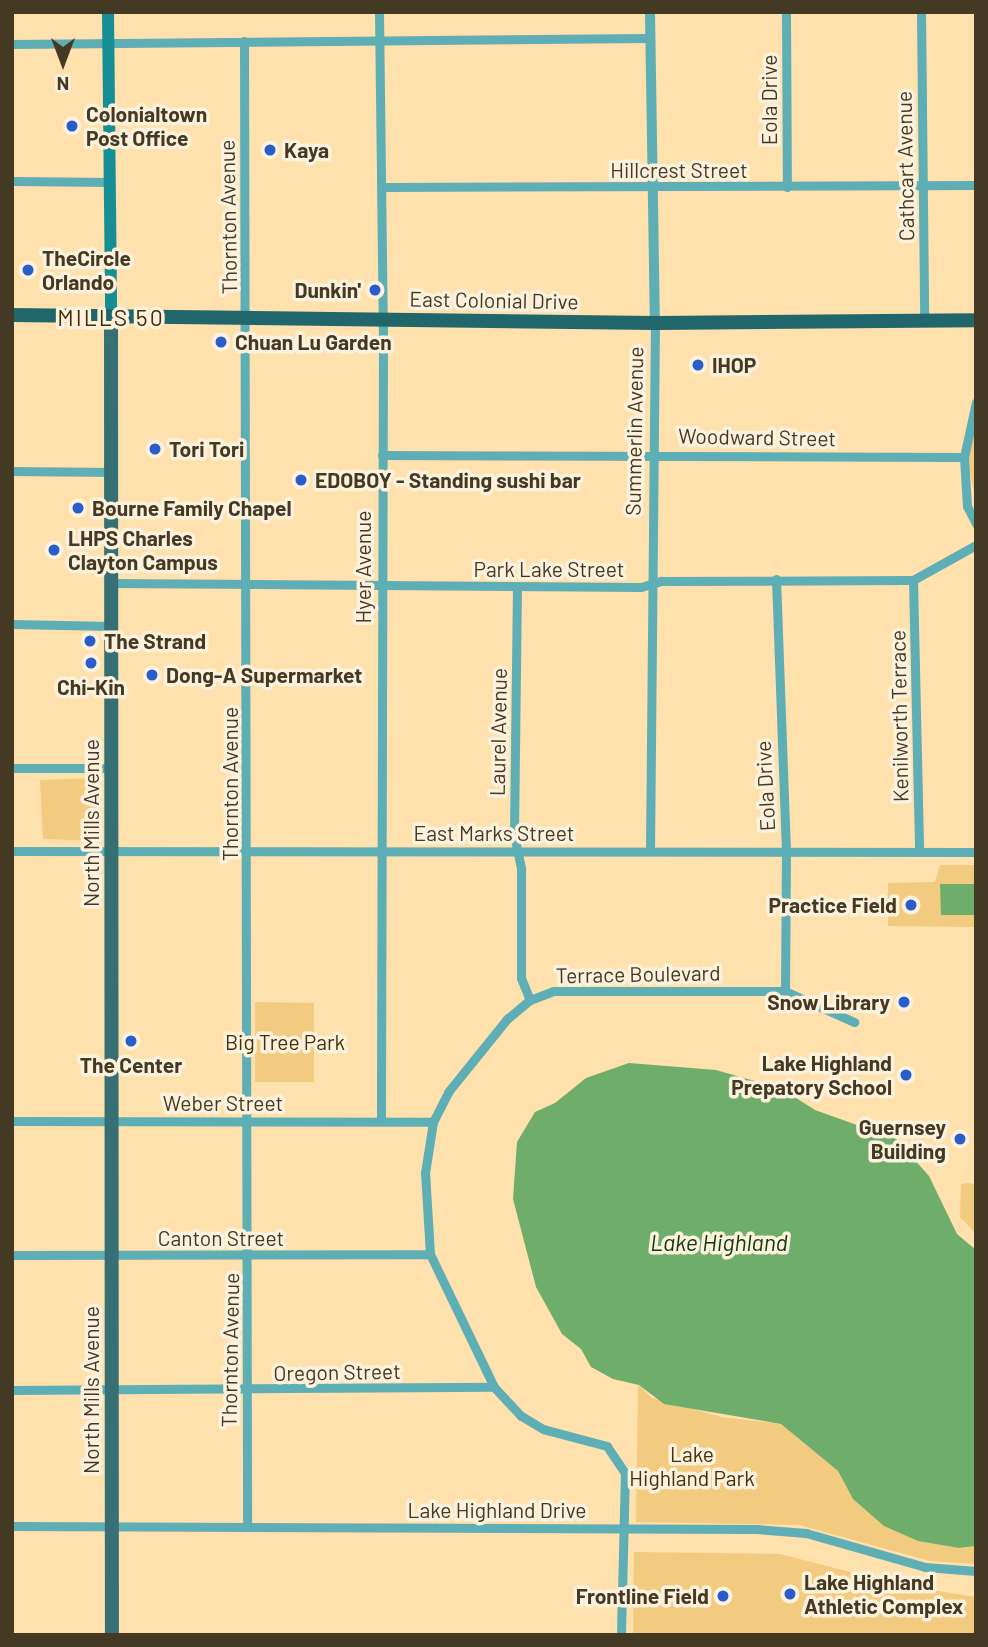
<!DOCTYPE html>
<html>
<head>
<meta charset="utf-8">
<style>
  body { margin:0 }
  #map { position:relative; width:988px; height:1647px; overflow:hidden; background:#fee1ac; font-family:Barlow,sans-serif }
  div>[style] { position:absolute }
  [style*='--x'] { left:calc(var(--x)*1px); top:calc(var(--y)*1px); width:calc(var(--w)*1px); rotate:calc(var(--a)*1deg) }
  .green>* { inset:0; background:#f3cb80 }
  .water>* { inset:0; background:#6fae6a }
  .minor>* { height:9px; margin:-4.5px; padding:0 4.5px; transform-origin:4.5px; border-radius:4.5px; background:#5daeb5 }
  .tertiary>* { height:10px; margin:-5px; padding:0 5px; transform-origin:5px; border-radius:5px; background:#5daeb5 }
  .secondary>* { height:12px; margin:-6px; padding:0 6px; transform-origin:6px; border-radius:6px; background:#168e96 }
  .primary>* { height:14px; margin:-7px; padding:0 7px; transform-origin:7px; border-radius:7px; background:#377074 }
  .trunk>* { height:14px; margin:-7px; padding:0 7px; transform-origin:7px; border-radius:7px; background:#21666b }
  .dots>* { width:19px; height:19px; translate:-50% -50%; box-sizing:border-box; border:4px solid #fcf1dc; border-radius:50% }
  span { translate:-50% -50%; white-space:nowrap; text-align:center; line-height:1.15; -webkit-text-stroke:7px #fcf1dc; paint-order:stroke }
  .street-label { font-size:21px; color:#443923 }
  .poi-label { font-size:21px; color:#443923; font-weight:700 }
  .left { translate:0 -50%; text-align:left }
  .right { translate:-100% -50%; text-align:right }
  .park-label { font-size:21px; color:#43310a }
  .neighbourhood-label { font-size:23px; color:#412f07; letter-spacing:2px }
  .water-label { font-size:23px; color:#0d390b; font-style:italic }
  .frame { position:absolute; inset:0; border:14px solid #443923; pointer-events:none }
  .north { position:absolute; left:28px; top:28px; width:70px; height:70px; -webkit-text-stroke:5px #fcf1dc; paint-order:stroke; rotate:180deg; font-size:19px; font-weight:700; line-height:28px; text-align:center; color:#443923 }
  .north::after { content:''; display:block; margin:auto; width:24px; height:32px; background:#443923; clip-path:polygon(50% 0,100% 100%,50% 72%,0 100%) }
</style>
</head>
<body>
<div id="map">
  <div class="green">
    <i style="clip-path:polygon(976px 423px,976px 503px,968px 461px)"></i>
    <i style="clip-path:polygon(96px 778px,97px 841px,43px 839px,40px 780px)"></i>
    <i style="clip-path:polygon(940px 865px,976px 865px,976px 927px,888px 926px,888px 883px,935px 882px)"></i>
    <i style="clip-path:polygon(255px 1002px,314px 1003px,314px 1082px,255px 1082px)"></i>
    <i style="clip-path:polygon(969px 1183px,976px 1185px,976px 1234px,960px 1217px,961px 1184px)"></i>
    <i style="clip-path:polygon(638px 1384px,652px 1398px,722px 1417px,781px 1424px,838px 1471px,853px 1499px,918px 1541px,959px 1548px,976px 1546px,976px 1564px,930px 1561px,799px 1525px,636px 1522px)"></i>
    <i style="clip-path:polygon(634px 1552px,780px 1554px,901px 1585px,976px 1597px,976px 1635px,633px 1635px)"></i>
  </div>
  <div class="water">
    <i style="clip-path:polygon(940px 884px,976px 884px,976px 915px,941px 915px)"></i>
    <i style="clip-path:polygon(629px 1063px,716px 1070px,782px 1089px,815px 1110px,896px 1139px,929px 1176px,957px 1234px,976px 1250px,976px 1546px,959px 1548px,918px 1541px,884px 1526px,853px 1499px,838px 1471px,781px 1424px,664px 1404px,639px 1385px,613px 1379px,591px 1367px,581px 1349px,562px 1334px,536px 1287px,513px 1199px,517px 1142px,535px 1112px,555px 1103px,586px 1078px)"></i>
  </div>
  <div class="minor">
    <i style="--x:379;--y:12;--w:328;--a:89.3"></i>
    <i style="--x:383;--y:340;--w:781;--a:90.15"></i>
    <i style="--x:786;--y:12;--w:175;--a:89.7"></i>
    <i style="--x:921;--y:12;--w:308;--a:89.4"></i>
    <i style="--x:244;--y:41;--w:1485;--a:89.88"></i>
    <i style="--x:12;--y:44;--w:638;--a:-0.54"></i>
    <i style="--x:12;--y:181;--w:98;--a:0.6"></i>
    <i style="--x:382;--y:187;--w:594;--a:-0.19"></i>
    <i style="--x:976;--y:402;--w:56;--a:102.3"></i>
    <i style="--x:964;--y:457;--w:49;--a:86.5"></i>
    <i style="--x:967;--y:506;--w:20;--a:63"></i>
    <i style="--x:382;--y:455;--w:582;--a:0.2"></i>
    <i style="--x:12;--y:471;--w:100;--a:0.6"></i>
    <i style="--x:776;--y:579;--w:272;--a:87.9"></i>
    <i style="--x:786;--y:851;--w:140;--a:90.4"></i>
    <i style="--x:913;--y:580;--w:272;--a:88.7"></i>
    <i style="--x:112;--y:583;--w:529;--a:0.43"></i>
    <i style="--x:641;--y:587;--w:21;--a:-17"></i>
    <i style="--x:661;--y:581;--w:252;--a:-0.2"></i>
    <i style="--x:913;--y:580;--w:72;--a:-29.1"></i>
    <i style="--x:517;--y:587;--w:248;--a:90.7"></i>
    <i style="--x:514;--y:835;--w:35;--a:78"></i>
    <i style="--x:521;--y:869;--w:109;--a:90"></i>
    <i style="--x:521;--y:978;--w:24;--a:68"></i>
    <i style="--x:12;--y:624;--w:100;--a:1.1"></i>
    <i style="--x:12;--y:768;--w:100;--a:0"></i>
    <i style="--x:12;--y:851;--w:964;--a:0.06"></i>
    <i style="--x:650;--y:851;--w:528;--a:-89.46"></i>
    <i style="--x:12;--y:1121;--w:421;--a:0.1"></i>
    <i style="--x:12;--y:1255;--w:418;--a:-0.1"></i>
    <i style="--x:12;--y:1390;--w:482;--a:-0.4"></i>
    <i style="--x:12;--y:1526;--w:744;--a:0.23"></i>
    <i style="--x:756;--y:1529;--w:50;--a:4.6"></i>
    <i style="--x:806;--y:1533;--w:124;--a:15.9"></i>
    <i style="--x:925;--y:1567;--w:51;--a:4.5"></i>
    <i style="--x:621;--y:1635;--w:162;--a:-88.6"></i>
    <i style="--x:625;--y:1473;--w:32;--a:-124"></i>
    <i style="--x:607;--y:1446;--w:66;--a:-165.1"></i>
    <i style="--x:543;--y:1429;--w:26;--a:-149"></i>
    <i style="--x:521;--y:1416;--w:40;--a:-133"></i>
    <i style="--x:494;--y:1387;--w:148;--a:-115.7"></i>
    <i style="--x:430;--y:1254;--w:81;--a:-93.5"></i>
    <i style="--x:425;--y:1173;--w:52;--a:-81.1"></i>
    <i style="--x:433;--y:1122;--w:34;--a:-63"></i>
    <i style="--x:448;--y:1092;--w:94;--a:-51.1"></i>
    <i style="--x:507;--y:1019;--w:30;--a:-40"></i>
    <i style="--x:530;--y:1000;--w:25;--a:-21"></i>
    <i style="--x:553;--y:991;--w:232;--a:0"></i>
    <i style="--x:785;--y:991;--w:76;--a:24.2"></i>
  </div>
  <div class="tertiary">
    <i style="--x:650;--y:12;--w:311;--a:89.1"></i>
  </div>
  <div class="secondary">
    <i style="--x:108;--y:12;--w:304;--a:89.4"></i>
  </div>
  <div class="primary">
    <i style="--x:111;--y:316;--w:1319;--a:89.96"></i>
  </div>
  <div class="trunk">
    <i style="--x:12;--y:315;--w:643;--a:0.71"></i>
    <i style="--x:655;--y:323;--w:321;--a:-0.5"></i>
  </div>
  <div class="dots">
    <i style="left:72px;top:126px;background:#295dcb"></i>
    <i style="left:270px;top:150px;background:#295dcb"></i>
    <i style="left:28px;top:270px;background:#295dcb"></i>
    <i style="left:375px;top:290px;background:#295dcb"></i>
    <i style="left:221px;top:342px;background:#295dcb"></i>
    <i style="left:698px;top:365px;background:#295dcb"></i>
    <i style="left:155px;top:449px;background:#295dcb"></i>
    <i style="left:301px;top:480px;background:#295dcb"></i>
    <i style="left:78px;top:508px;background:#295dcb"></i>
    <i style="left:54px;top:550px;background:#295dcb"></i>
    <i style="left:90px;top:641px;background:#295dcb"></i>
    <i style="left:91px;top:663px;background:#295dcb"></i>
    <i style="left:152px;top:675px;background:#295dcb"></i>
    <i style="left:911px;top:905px;background:#295dcb"></i>
    <i style="left:904px;top:1002px;background:#295dcb"></i>
    <i style="left:131px;top:1041px;background:#295dcb"></i>
    <i style="left:906px;top:1075px;background:#295dcb"></i>
    <i style="left:960px;top:1139px;background:#295dcb"></i>
    <i style="left:790px;top:1594px;background:#295dcb"></i>
    <i style="left:723px;top:1596px;background:#295dcb"></i>
  </div>
  <div class="street-label">
    <span style="left:769px;top:100px;rotate:-90deg">Eola Drive</span>
    <span style="left:905px;top:166px;rotate:-91deg">Cathcart Avenue</span>
    <span style="left:679px;top:170px">Hillcrest Street</span>
    <span style="left:228px;top:217px;rotate:-91deg">Thornton Avenue</span>
    <span style="left:494px;top:300px;rotate:1deg">East Colonial Drive</span>
    <span style="left:634px;top:431px;rotate:-89deg">Summerlin Avenue</span>
    <span style="left:757px;top:437px;rotate:1deg">Woodward Street</span>
    <span style="left:363px;top:567px;rotate:-90deg">Hyer Avenue</span>
    <span style="left:549px;top:569px">Park Lake Street</span>
    <span style="left:899px;top:716px;rotate:-91deg">Kenilworth Terrace</span>
    <span style="left:498px;top:732px;rotate:-89deg">Laurel Avenue</span>
    <span style="left:230px;top:784px;rotate:-90deg">Thornton Avenue</span>
    <span style="left:765px;top:786px;rotate:-93deg">Eola Drive</span>
    <span style="left:91px;top:823px;rotate:-90deg">North Mills Avenue</span>
    <span style="left:494px;top:833px">East Marks Street</span>
    <span style="left:638px;top:974px;rotate:-1deg">Terrace Boulevard</span>
    <span style="left:223px;top:1103px">Weber Street</span>
    <span style="left:221px;top:1238px">Canton Street</span>
    <span style="left:230px;top:1350px;rotate:-89deg">Thornton Avenue</span>
    <span style="left:337px;top:1372px;rotate:-1deg">Oregon Street</span>
    <span style="left:91px;top:1390px;rotate:-90deg">North Mills Avenue</span>
    <span style="left:497px;top:1510px">Lake Highland Drive</span>
  </div>
  <div class="poi-label">
    <span class="left" style="left:86px;top:126px">Colonialtown<br>Post Office</span>
    <span class="left" style="left:284px;top:150px">Kaya</span>
    <span class="left" style="left:42px;top:270px">TheCircle<br>Orlando</span>
    <span class="right" style="left:361px;top:290px">Dunkin'</span>
    <span class="left" style="left:235px;top:342px">Chuan Lu Garden</span>
    <span class="left" style="left:712px;top:365px">IHOP</span>
    <span class="left" style="left:169px;top:449px">Tori Tori</span>
    <span class="left" style="left:315px;top:480px">EDOBOY - Standing sushi bar</span>
    <span class="left" style="left:92px;top:508px">Bourne Family Chapel</span>
    <span class="left" style="left:68px;top:550px">LHPS Charles<br>Clayton Campus</span>
    <span class="left" style="left:104px;top:641px">The Strand</span>
    <span class="left" style="left:166px;top:675px">Dong-A Supermarket</span>
    <span style="left:91px;top:687px">Chi-Kin</span>
    <span class="right" style="left:897px;top:905px">Practice Field</span>
    <span class="right" style="left:890px;top:1002px">Snow Library</span>
    <span class="right" style="left:892px;top:1075px">Lake Highland<br>Prepatory School</span>
    <span style="left:131px;top:1065px">The Center</span>
    <span class="right" style="left:946px;top:1139px">Guernsey<br>Building</span>
    <span class="left" style="left:804px;top:1594px">Lake Highland<br>Athletic Complex</span>
    <span class="right" style="left:709px;top:1596px">Frontline Field</span>
  </div>
  <div class="park-label">
    <span style="left:285px;top:1042px">Big Tree Park</span>
    <span style="left:692px;top:1466px">Lake<br>Highland Park</span>
  </div>
  <div class="neighbourhood-label">
    <span style="left:111px;top:317px">MILLS 50</span>
  </div>
  <div class="water-label">
    <span style="left:719px;top:1242px">Lake Highland</span>
  </div>
  <div class="frame"></div>
  <div class="north">N</div>
</div>
</body>
</html>
